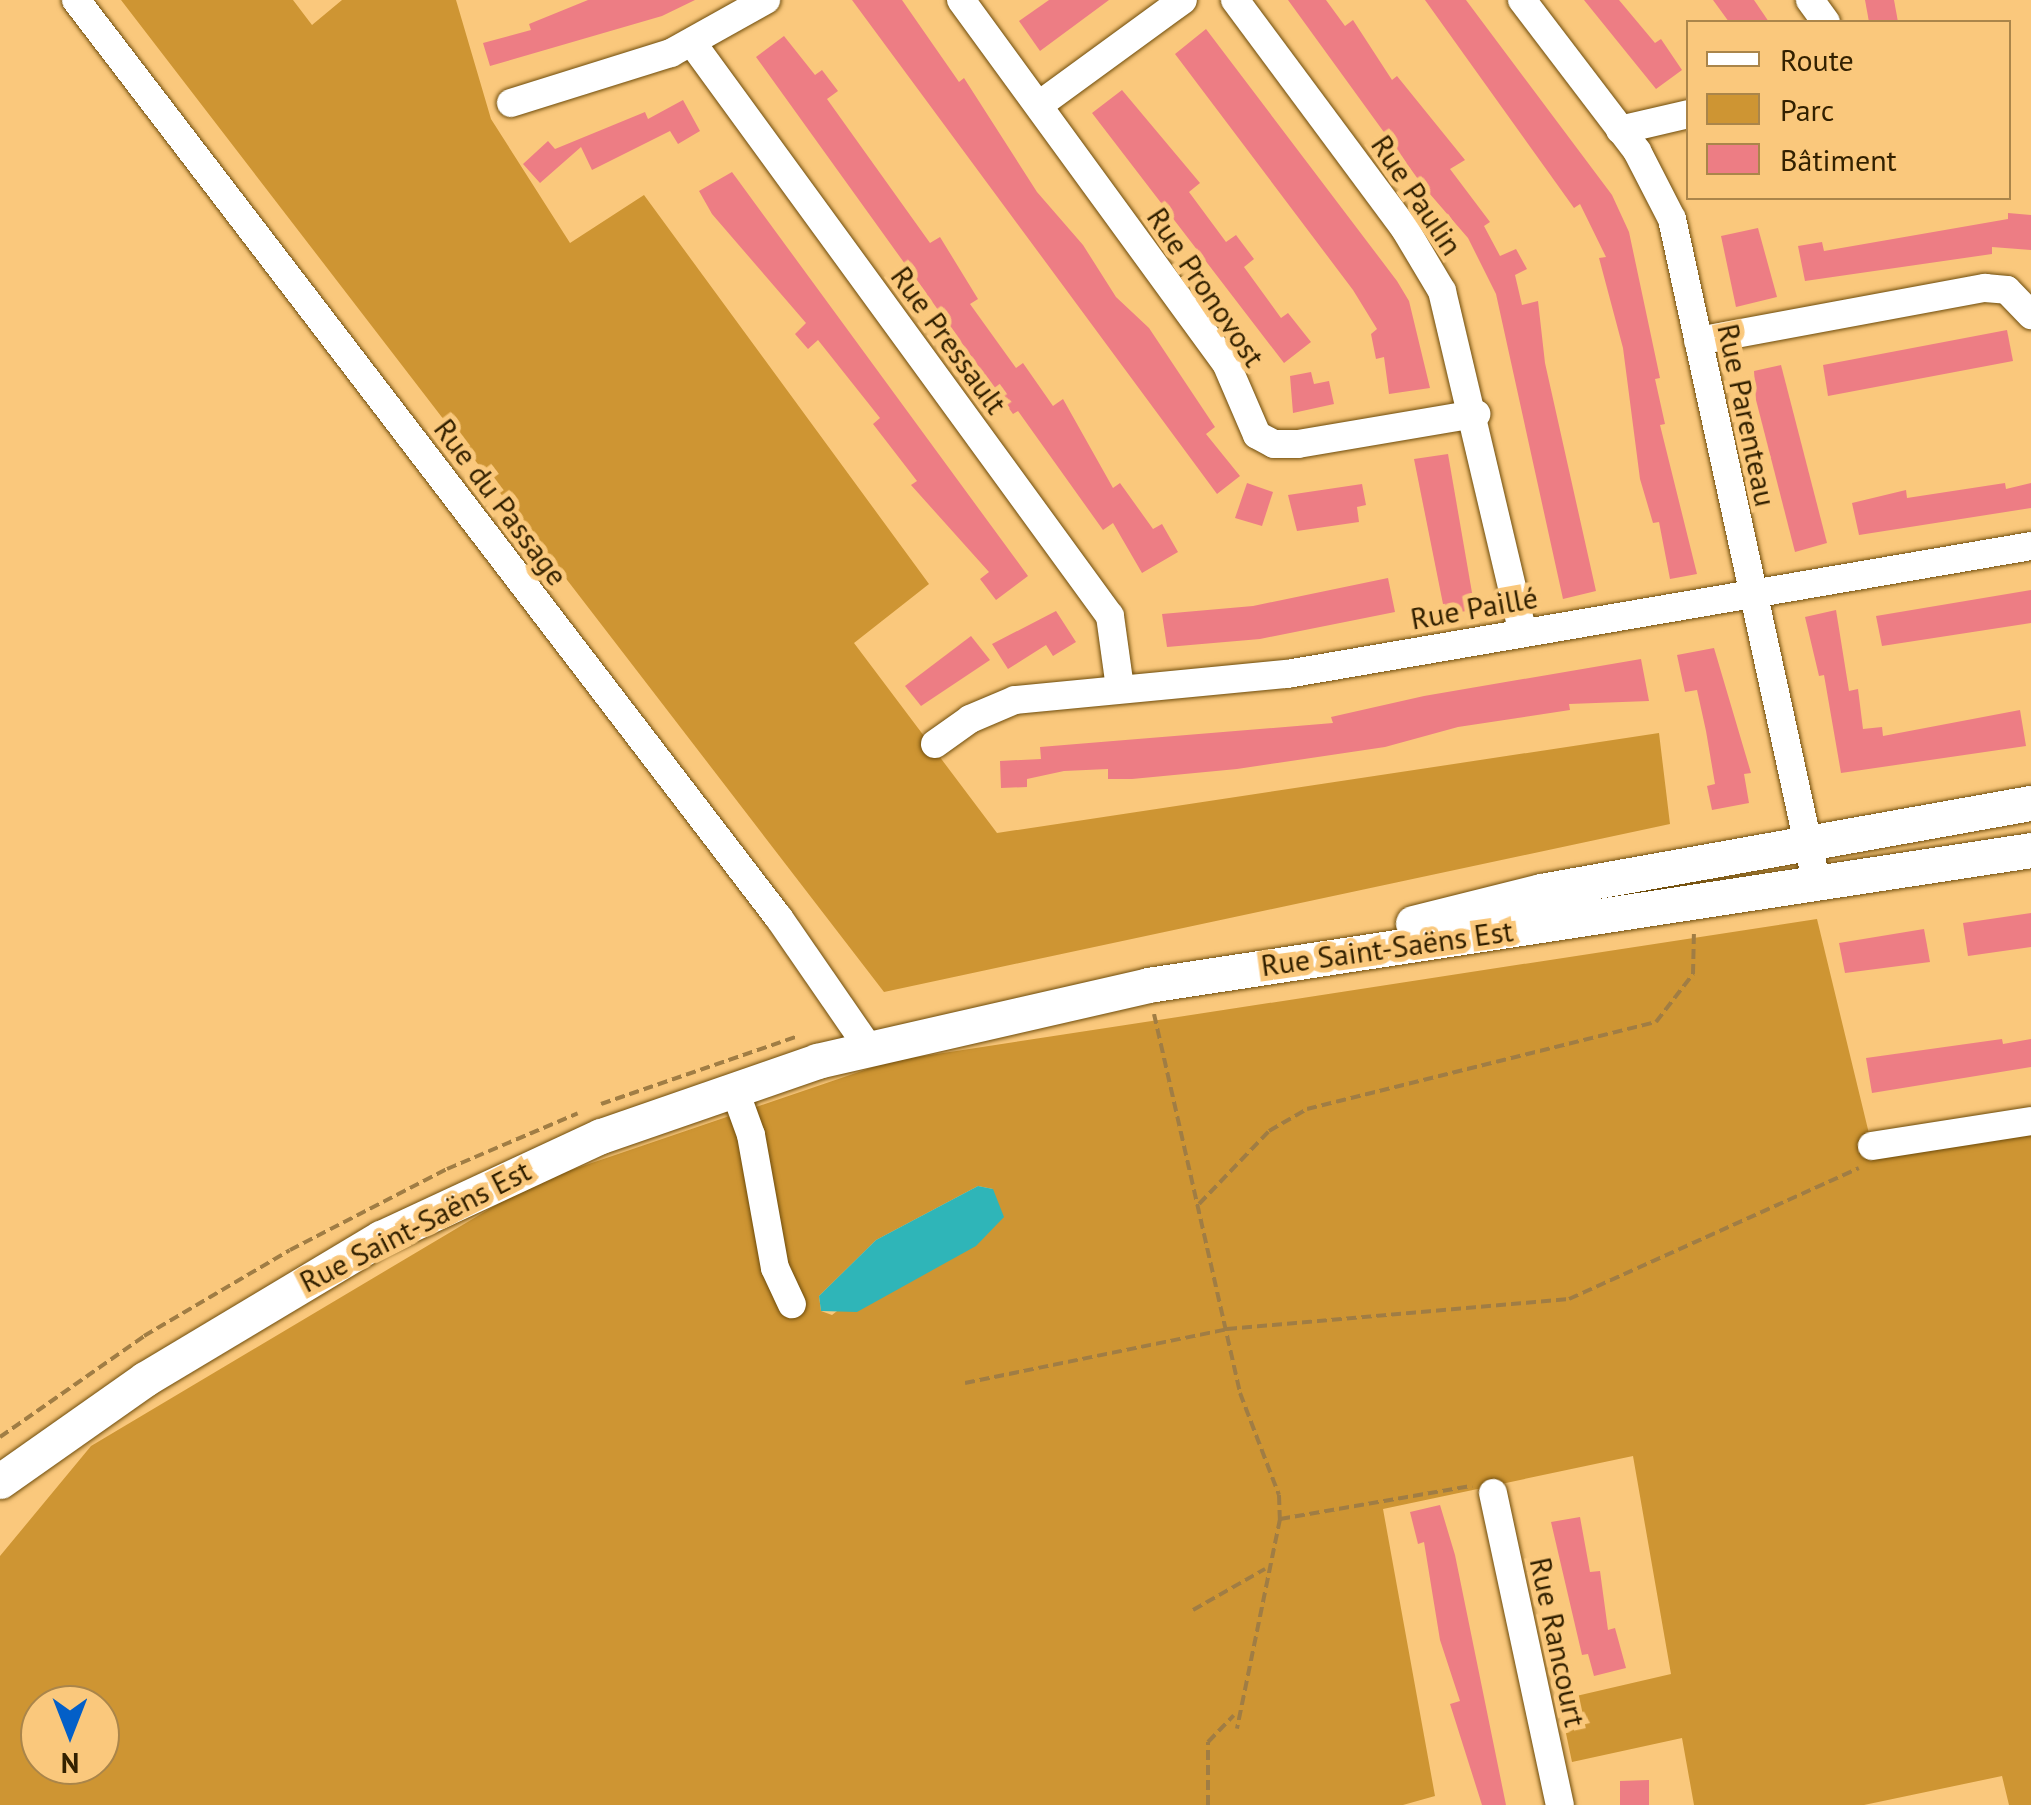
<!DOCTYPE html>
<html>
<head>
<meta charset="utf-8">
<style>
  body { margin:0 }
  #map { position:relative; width:2031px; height:1805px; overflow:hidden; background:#fac87c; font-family:"PT Sans",sans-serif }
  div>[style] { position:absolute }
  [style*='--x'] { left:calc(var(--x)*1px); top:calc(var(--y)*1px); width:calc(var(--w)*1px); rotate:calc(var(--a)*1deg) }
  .green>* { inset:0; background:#ce9533 }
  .water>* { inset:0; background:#2fb5b8 }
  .building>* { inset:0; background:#ed7d84 }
  .path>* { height:4px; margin-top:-2px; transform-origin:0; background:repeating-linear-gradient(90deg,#a07d44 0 10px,transparent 0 15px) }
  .roads { filter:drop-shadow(0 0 2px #6e4c0b) drop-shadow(0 0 2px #6e4c0b) }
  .minor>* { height:28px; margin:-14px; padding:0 14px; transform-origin:14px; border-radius:14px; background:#fff }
  .major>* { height:35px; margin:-17.5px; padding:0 17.5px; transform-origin:17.5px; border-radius:17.5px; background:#fff }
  span { translate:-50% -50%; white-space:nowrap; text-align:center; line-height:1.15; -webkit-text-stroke:10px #fac87c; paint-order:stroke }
  .street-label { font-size:30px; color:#332100 }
  .legend { position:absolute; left:1686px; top:20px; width:325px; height:180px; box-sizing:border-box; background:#fac87c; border:2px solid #aa854a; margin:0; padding:12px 18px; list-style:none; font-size:30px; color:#332100 }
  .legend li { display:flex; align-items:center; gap:20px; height:50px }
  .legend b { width:50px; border:2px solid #aa854a }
  .north { position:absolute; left:20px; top:1685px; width:100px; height:100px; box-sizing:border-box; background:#fac87c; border:2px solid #aa854a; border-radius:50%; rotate:180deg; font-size:28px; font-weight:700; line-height:40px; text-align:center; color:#332100 }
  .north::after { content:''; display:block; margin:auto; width:35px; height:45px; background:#035fc8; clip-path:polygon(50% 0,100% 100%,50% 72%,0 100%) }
</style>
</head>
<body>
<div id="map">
  <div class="green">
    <i style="clip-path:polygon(121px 0,293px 0,312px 25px,342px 0,456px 0,491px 119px,570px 243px,644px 195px,929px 584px,854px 643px,997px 833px,1659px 733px,1670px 824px,884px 992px)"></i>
    <i style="clip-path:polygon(evenodd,1817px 919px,1872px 1146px,2031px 1121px,2031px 1805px,2009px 1805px,2002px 1776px,1864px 1805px,1694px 1805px,1682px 1738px,1572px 1762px,1559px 1700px,1671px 1674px,1633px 1456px,1383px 1509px,1435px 1796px,1403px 1805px,0 1805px,0 1556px,91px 1446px,533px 1183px,891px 1061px,1817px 919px,978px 1186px,993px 1189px,832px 1315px,821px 1311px,819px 1296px,876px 1240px,978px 1186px,1817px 919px,40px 1705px,100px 1705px,100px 1765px,40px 1765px,40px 1705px)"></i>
  </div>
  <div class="water">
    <i style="clip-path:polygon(978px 1186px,993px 1189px,1004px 1217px,976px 1246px,857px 1312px,821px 1311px,819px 1296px,876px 1240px)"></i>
  </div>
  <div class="building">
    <i style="clip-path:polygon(588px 0,695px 0,662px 16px,490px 66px,483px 43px,531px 30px,529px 24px)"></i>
    <i style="clip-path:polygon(852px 0,902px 0,959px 82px,964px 78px,1037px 192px,1083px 245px,1116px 297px,1149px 328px,1215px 427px,1206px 434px,1240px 476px,1217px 494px)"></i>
    <i style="clip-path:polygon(1049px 0,1109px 0,1040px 51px,1019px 21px)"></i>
    <i style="clip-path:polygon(1288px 0,1326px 0,1345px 26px,1353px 20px,1392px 80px,1397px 76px,1465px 160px,1450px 169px,1490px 222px,1484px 226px,1500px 256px,1516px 249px,1527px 269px,1515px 275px,1522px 305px,1538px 301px,1545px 363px,1596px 591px,1563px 599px,1496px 294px,1468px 238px,1423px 186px)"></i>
    <i style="clip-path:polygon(1425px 0,1466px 0,1612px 195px,1629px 232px,1660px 378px,1655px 379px,1665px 424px,1660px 425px,1697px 574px,1670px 579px,1659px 522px,1653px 523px,1640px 479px,1623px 348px,1599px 258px,1606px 257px,1580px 204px,1574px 208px)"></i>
    <i style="clip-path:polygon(1584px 0,1619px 0,1655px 43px,1661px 39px,1682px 70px,1656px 89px)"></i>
    <i style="clip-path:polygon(1713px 0,1754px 0,1769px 22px,1729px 22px)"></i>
    <i style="clip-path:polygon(1865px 0,1894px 0,1898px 22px,1869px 22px)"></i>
    <i style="clip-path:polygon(1206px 29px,1397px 281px,1409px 301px,1430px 388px,1389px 394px,1384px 357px,1376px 359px,1371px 334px,1377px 329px,1353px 290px,1175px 54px)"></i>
    <i style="clip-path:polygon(784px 36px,815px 75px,822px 70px,838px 91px,827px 99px,930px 243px,940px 237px,978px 299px,970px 304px,1016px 368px,1023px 363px,1053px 406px,1063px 399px,1113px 488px,1120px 483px,1153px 529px,1162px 524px,1178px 552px,1142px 573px,1113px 523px,1103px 530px,1018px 411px,1013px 414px,756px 57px)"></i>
    <i style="clip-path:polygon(1122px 90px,1200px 183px,1189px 192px,1226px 242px,1236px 235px,1254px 259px,1244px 267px,1281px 318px,1288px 313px,1311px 342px,1284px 363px,1092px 113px)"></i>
    <i style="clip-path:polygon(683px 100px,700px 131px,678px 144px,670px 131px,592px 170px,581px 147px,540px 183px,523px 164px,548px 141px,555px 149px,645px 112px,648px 119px)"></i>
    <i style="clip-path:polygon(732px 172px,1028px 576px,996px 600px,980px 579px,989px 572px,911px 485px,917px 481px,873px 424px,880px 418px,818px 340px,808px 349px,795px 334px,806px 323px,712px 214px,699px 191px)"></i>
    <i style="clip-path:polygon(2008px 213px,2031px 215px,2031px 250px,1992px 247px,1992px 254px,1805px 281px,1798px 246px,1822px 242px,1824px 251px,2008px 219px)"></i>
    <i style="clip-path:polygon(1758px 228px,1777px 297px,1736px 307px,1721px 236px)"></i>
    <i style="clip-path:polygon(2007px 330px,2013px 361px,1828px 396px,1823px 365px)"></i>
    <i style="clip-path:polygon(1781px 365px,1827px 543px,1795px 552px,1756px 400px,1754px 371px)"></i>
    <i style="clip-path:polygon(1311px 372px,1314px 384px,1329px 381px,1334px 404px,1293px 413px,1290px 376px)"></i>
    <i style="clip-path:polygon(1448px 454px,1475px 610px,1445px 614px,1414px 459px)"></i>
    <i style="clip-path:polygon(1247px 483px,1273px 492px,1262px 526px,1235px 518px)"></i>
    <i style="clip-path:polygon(2005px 483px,2006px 489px,2031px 483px,2031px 508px,1859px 535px,1852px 503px,1906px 490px,1907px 498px)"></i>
    <i style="clip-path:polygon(1362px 484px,1366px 505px,1357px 507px,1359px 522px,1297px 531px,1288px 495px)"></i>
    <i style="clip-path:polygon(1388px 578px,1395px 612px,1260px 639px,1167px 647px,1162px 614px,1253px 606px)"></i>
    <i style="clip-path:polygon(2031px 590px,2031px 623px,1882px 646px,1876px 616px)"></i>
    <i style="clip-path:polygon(1836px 610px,1849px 691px,1858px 689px,1863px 729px,1882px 727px,1883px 736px,2020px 710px,2026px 746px,1841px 773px,1824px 675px,1819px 676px,1805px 617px)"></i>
    <i style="clip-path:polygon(1056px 611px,1076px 642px,1053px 656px,1046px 645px,1008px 669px,992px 644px)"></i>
    <i style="clip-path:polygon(971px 636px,990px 660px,921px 706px,905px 686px)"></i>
    <i style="clip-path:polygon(1714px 648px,1751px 773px,1744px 774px,1749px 803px,1712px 810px,1707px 786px,1715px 784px,1706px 731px,1697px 690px,1685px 692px,1677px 655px)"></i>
    <i style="clip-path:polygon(1641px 659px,1649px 701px,1569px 704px,1570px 710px,1458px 727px,1385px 747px,1237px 769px,1132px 779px,1108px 779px,1108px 769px,1064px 771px,1027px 779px,1027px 787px,1001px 788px,1000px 761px,1041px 759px,1040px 747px,1333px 723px,1331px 717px,1424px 696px)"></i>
    <i style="clip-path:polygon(2031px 913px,2031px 947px,1968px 956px,1963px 923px)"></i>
    <i style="clip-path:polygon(1924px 929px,1930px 962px,1845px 973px,1839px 943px)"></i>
    <i style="clip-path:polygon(2002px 1039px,2003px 1044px,2031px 1039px,2031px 1067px,1872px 1093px,1866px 1058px)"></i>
    <i style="clip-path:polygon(1440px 1505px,1455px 1555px,1506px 1805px,1482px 1805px,1450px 1704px,1460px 1701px,1440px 1640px,1424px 1542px,1418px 1544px,1410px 1512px)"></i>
    <i style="clip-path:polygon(1580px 1517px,1590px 1572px,1600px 1571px,1608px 1630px,1615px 1628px,1626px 1668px,1594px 1676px,1588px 1654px,1582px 1655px,1551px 1522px)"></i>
    <i style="clip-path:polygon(1649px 1780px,1649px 1805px,1620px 1805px,1620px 1781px)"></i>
  </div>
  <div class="path">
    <i style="--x:1154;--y:1014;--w:389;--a:77.2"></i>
    <i style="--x:1240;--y:1393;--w:109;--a:69.1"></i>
    <i style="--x:1279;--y:1495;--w:24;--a:88"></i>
    <i style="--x:1280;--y:1519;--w:214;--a:101.6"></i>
    <i style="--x:601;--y:1104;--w:209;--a:-19"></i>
    <i style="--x:1199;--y:1204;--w:101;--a:-46.2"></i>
    <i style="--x:1269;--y:1131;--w:44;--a:-30.1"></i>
    <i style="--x:1307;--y:1109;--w:360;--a:-14"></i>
    <i style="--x:1656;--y:1022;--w:61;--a:-52.4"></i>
    <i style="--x:1693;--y:974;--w:44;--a:-88.7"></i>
    <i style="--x:965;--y:1383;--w:268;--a:-11.6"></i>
    <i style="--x:1227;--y:1329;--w:343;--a:-5"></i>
    <i style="--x:1569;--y:1299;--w:318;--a:-24.3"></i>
    <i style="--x:0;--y:1437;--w:176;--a:-35"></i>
    <i style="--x:144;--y:1336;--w:169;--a:-30.5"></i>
    <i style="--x:290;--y:1250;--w:177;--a:-27.3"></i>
    <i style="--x:447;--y:1169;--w:142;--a:-23.1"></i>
    <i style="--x:1280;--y:1519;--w:195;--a:-9.8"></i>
    <i style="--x:1193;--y:1610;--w:83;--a:-29.7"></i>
    <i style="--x:1208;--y:1805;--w:63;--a:-90"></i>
    <i style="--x:1208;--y:1742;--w:37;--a:-46"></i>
  </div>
  <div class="roads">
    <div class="minor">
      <i style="--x:76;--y:0;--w:1156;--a:52.56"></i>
      <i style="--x:779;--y:918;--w:157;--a:55.4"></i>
      <i style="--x:961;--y:0;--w:449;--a:53.9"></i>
      <i style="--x:1226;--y:363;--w:78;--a:66.7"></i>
      <i style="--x:1257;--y:435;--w:19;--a:28"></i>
      <i style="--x:1274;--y:444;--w:24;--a:0"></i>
      <i style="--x:1298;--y:444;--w:181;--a:-9.6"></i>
      <i style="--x:1235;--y:0;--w:285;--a:53.4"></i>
      <i style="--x:1405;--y:229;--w:72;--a:59.2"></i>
      <i style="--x:1442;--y:291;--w:351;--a:76.7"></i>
      <i style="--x:1522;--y:0;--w:190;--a:52.7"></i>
      <i style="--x:1637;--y:151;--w:76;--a:62.8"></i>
      <i style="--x:1672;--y:219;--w:682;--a:77.72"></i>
      <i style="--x:1810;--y:0;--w:27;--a:54"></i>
      <i style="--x:693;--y:44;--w:708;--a:53.91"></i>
      <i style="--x:1110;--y:616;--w:73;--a:82.1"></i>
      <i style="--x:511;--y:103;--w:168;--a:-17.4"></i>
      <i style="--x:671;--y:53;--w:109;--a:-29.2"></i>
      <i style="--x:1039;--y:105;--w:178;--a:-36.1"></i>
      <i style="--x:1620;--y:130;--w:70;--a:-13.2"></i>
      <i style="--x:1698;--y:341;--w:292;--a:-10.5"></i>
      <i style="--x:1985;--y:288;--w:22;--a:5"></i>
      <i style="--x:2007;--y:290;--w:35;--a:46"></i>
      <i style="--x:935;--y:744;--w:43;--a:-35.5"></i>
      <i style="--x:970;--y:719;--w:49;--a:-22.9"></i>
      <i style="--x:1015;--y:700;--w:273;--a:-5.5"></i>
      <i style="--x:1287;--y:674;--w:755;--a:-9.76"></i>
      <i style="--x:734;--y:1088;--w:50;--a:70.1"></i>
      <i style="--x:751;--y:1135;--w:135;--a:79.8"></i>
      <i style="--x:775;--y:1268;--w:40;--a:65"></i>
      <i style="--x:1872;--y:1146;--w:161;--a:-8.9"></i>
      <i style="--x:1493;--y:1493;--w:319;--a:77.9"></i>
    </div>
    <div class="major">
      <i style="--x:1413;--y:923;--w:132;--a:-14"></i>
      <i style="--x:1541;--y:891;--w:498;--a:-10.2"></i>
      <i style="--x:0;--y:1481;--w:177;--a:-35.1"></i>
      <i style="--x:145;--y:1379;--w:275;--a:-30.9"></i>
      <i style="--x:381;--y:1238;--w:242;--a:-24.9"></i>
      <i style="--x:601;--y:1136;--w:229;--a:-19.1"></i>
      <i style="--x:817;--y:1061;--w:340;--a:-12.9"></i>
      <i style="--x:1148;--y:985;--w:893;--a:-8.69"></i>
    </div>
  </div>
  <div class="street-label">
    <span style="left:1417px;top:195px;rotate:56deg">Rue Paulin</span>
    <span style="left:1206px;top:287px;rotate:56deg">Rue Pronovost</span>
    <span style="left:949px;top:340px;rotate:54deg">Rue Pressault</span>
    <span style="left:1747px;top:415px;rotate:78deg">Rue Parenteau</span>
    <span style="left:501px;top:502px;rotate:53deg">Rue du Passage</span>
    <span style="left:1474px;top:608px;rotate:-10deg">Rue Paillé</span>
    <span style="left:1387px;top:948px;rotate:-8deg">Rue Saint-Saëns Est</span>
    <span style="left:415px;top:1226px;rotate:-27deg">Rue Saint-Saëns Est</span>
    <span style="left:1558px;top:1642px;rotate:78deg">Rue Rancourt</span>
  </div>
  <ul class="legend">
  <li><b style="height:12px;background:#fff"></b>Route</li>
  <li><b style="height:28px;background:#ce9533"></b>Parc</li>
  <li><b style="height:28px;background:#ed7d84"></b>Bâtiment</li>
  </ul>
  <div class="north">N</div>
</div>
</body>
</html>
